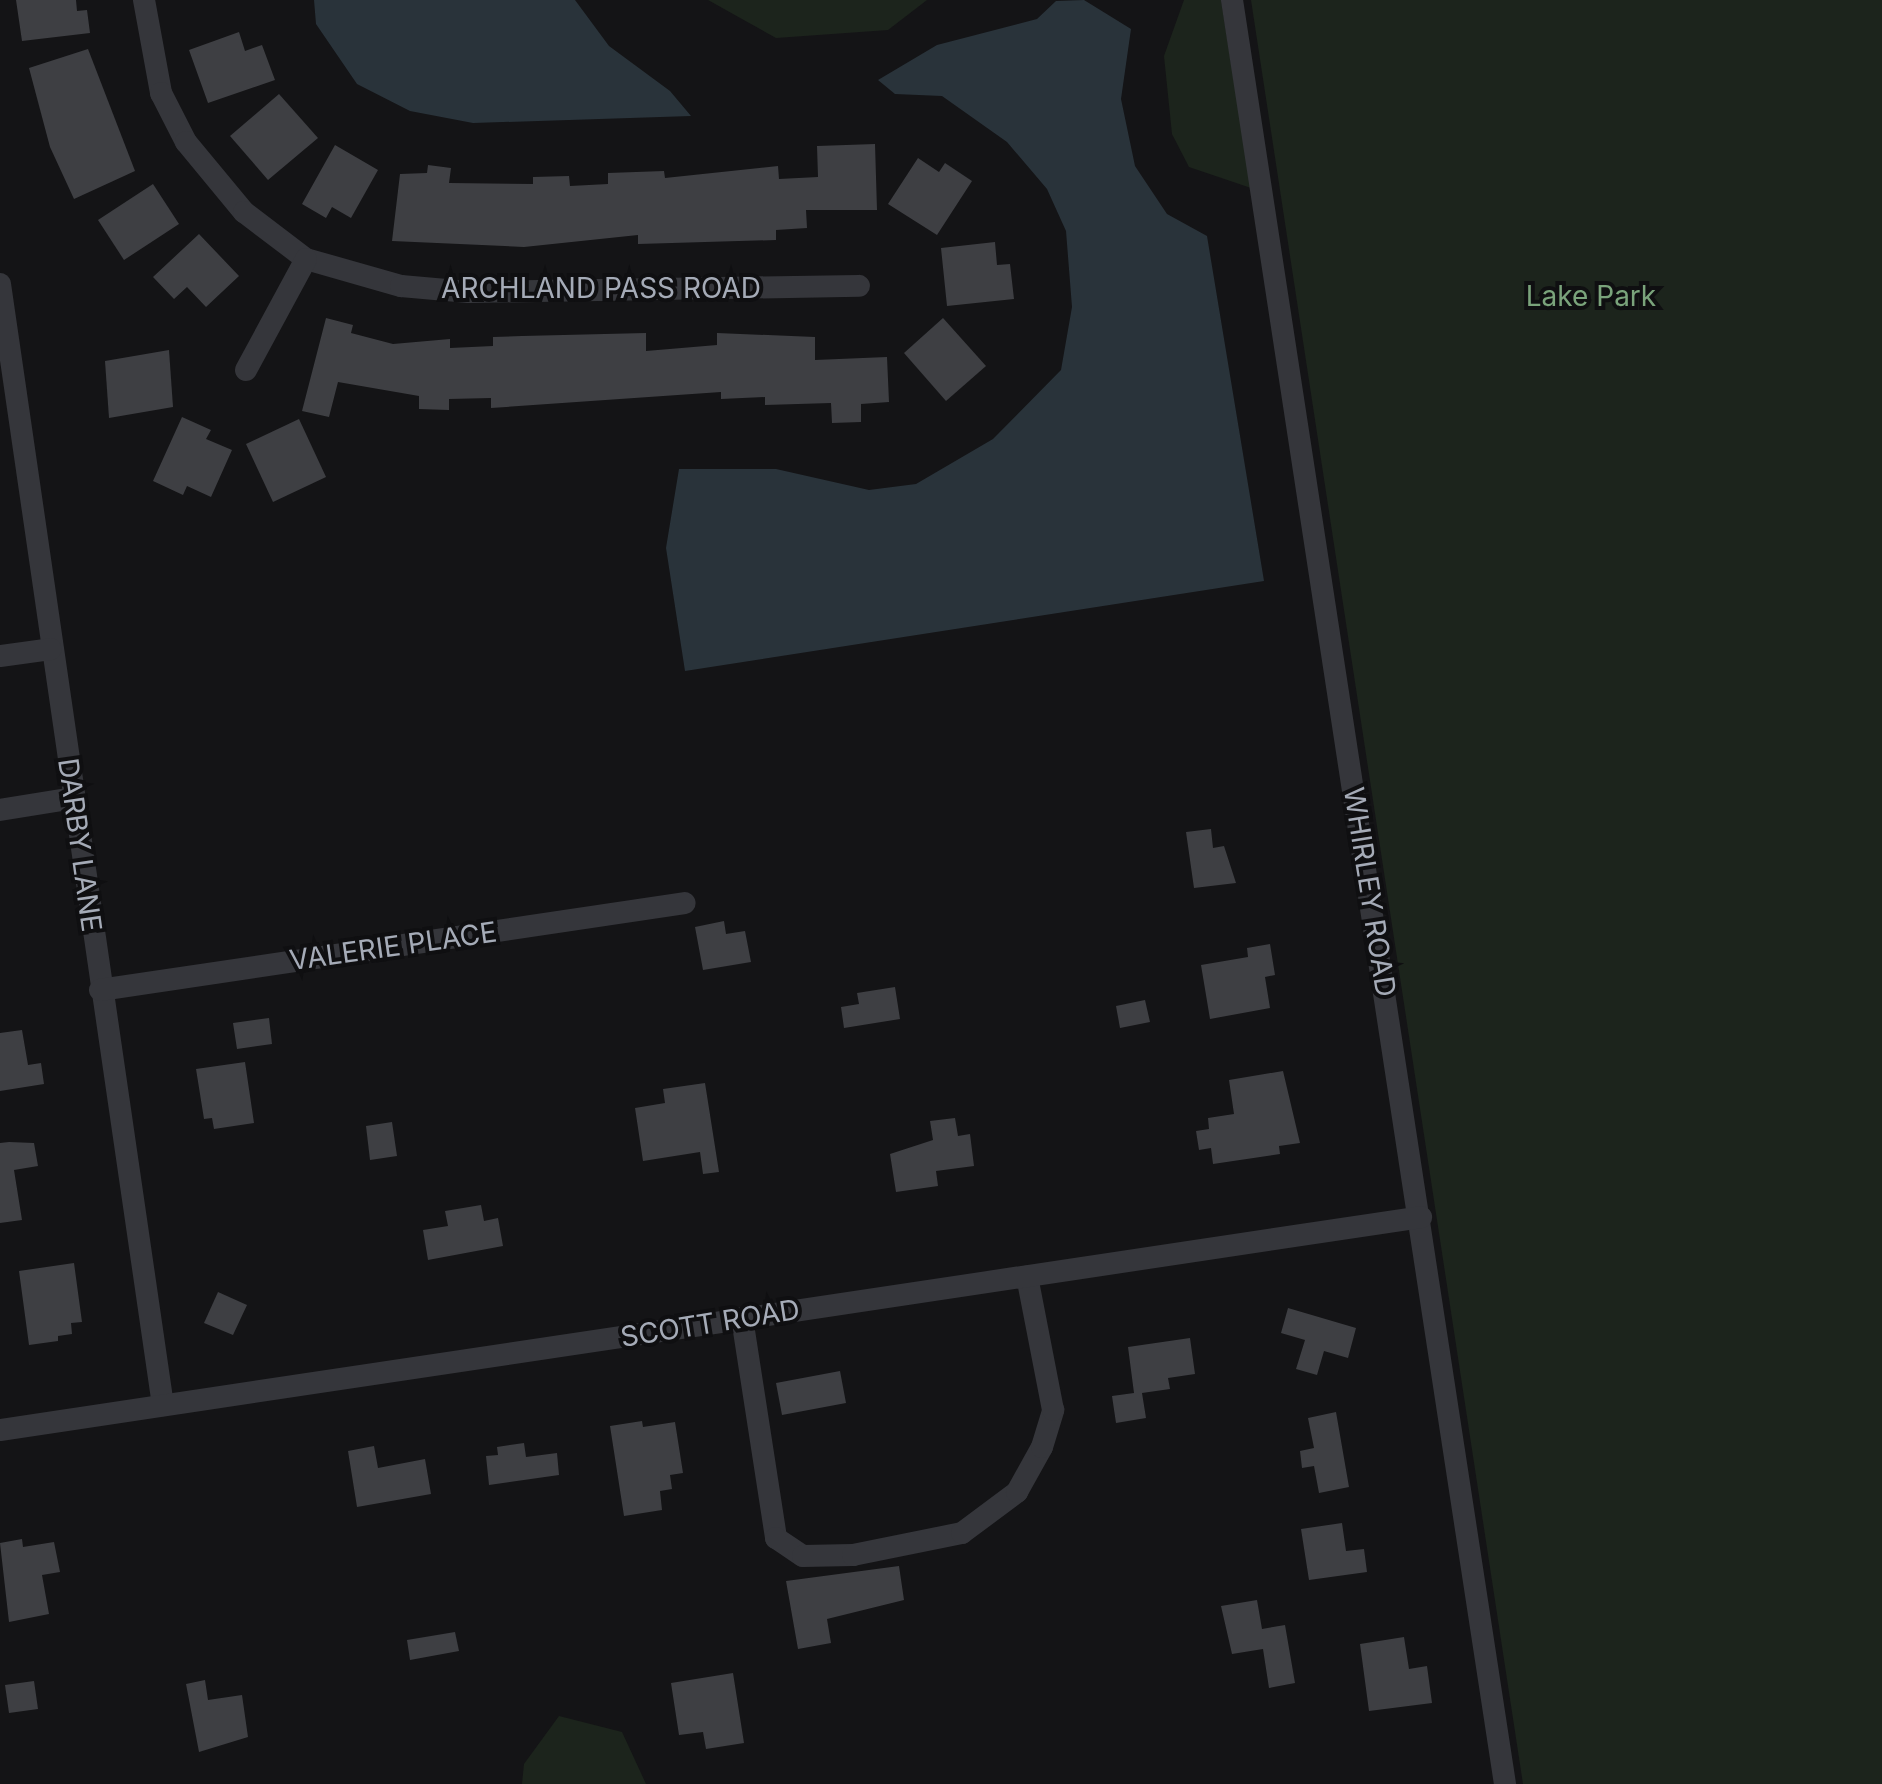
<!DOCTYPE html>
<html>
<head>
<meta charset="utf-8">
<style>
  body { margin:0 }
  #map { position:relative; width:1882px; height:1784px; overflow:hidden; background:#141416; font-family:Inter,sans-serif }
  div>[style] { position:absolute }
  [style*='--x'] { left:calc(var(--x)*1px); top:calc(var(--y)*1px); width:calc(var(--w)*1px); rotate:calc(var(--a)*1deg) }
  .green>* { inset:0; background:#1c241c }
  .water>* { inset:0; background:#29333a }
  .building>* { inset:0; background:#3e3f43 }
  .minor>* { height:22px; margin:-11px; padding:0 11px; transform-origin:11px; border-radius:11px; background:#35363b }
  span { translate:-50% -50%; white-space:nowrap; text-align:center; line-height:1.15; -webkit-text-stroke:8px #0f0f11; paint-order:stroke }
  .street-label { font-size:28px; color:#a5abb7 }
  .park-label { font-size:28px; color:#7aa37b }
</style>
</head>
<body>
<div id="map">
  <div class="green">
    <i style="clip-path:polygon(708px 0,927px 0,888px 30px,776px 38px)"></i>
    <i style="clip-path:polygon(1184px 0,1221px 0,1251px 188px,1189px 167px,1172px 134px,1164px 56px)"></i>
    <i style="clip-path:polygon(1251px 0,1882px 0,1882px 1784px,1523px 1784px)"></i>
    <i style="clip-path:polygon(559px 1716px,622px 1732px,646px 1784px,522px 1784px,524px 1764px)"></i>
  </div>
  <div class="water">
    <i style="clip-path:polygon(314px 0,575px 0,609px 46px,670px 91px,691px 116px,473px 123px,410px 111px,357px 84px,316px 24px)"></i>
    <i style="clip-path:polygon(1084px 0,1131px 29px,1121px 99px,1135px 166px,1167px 214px,1207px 236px,1264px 581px,685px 671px,666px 548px,679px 469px,776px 469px,869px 490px,916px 484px,993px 439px,1061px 370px,1072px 307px,1066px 231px,1047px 189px,1007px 142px,942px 96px,895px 94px,878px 80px,937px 45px,1037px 19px,1056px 1px)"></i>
  </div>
  <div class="building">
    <i style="clip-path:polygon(16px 0,76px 0,77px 11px,87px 10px,90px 33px,22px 41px)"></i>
    <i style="clip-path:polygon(239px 32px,245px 51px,262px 45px,275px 80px,208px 103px,189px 50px)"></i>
    <i style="clip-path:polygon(88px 49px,135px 171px,74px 199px,50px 147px,29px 68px)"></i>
    <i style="clip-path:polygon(279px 94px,318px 138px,268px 180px,230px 136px)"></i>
    <i style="clip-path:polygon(875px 144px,877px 210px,806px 210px,807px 228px,776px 230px,776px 240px,638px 244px,638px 235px,524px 247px,392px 241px,400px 174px,427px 173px,428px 165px,451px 168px,449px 183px,533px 184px,533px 177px,569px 176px,570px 186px,608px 184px,608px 173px,664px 171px,665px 178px,778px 166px,779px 179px,818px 177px,817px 146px)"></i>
    <i style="clip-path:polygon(335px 145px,378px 170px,351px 218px,332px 207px,326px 218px,302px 204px)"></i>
    <i style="clip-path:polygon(918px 158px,939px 172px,945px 163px,972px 181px,937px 235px,888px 204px)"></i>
    <i style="clip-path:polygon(153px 184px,179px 224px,124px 260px,98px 220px)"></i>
    <i style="clip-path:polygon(199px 234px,239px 276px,206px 307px,187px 287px,174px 299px,153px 277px)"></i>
    <i style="clip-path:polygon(995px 242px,997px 265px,1010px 264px,1014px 299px,947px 306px,941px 248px)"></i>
    <i style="clip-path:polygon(326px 318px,353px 325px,351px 333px,393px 344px,450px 339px,450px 348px,493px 346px,493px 337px,522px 336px,646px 333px,646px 351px,717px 345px,717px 333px,815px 337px,815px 360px,887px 357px,889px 402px,861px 404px,861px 422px,832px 423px,831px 403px,765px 405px,765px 397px,721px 399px,721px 392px,491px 408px,491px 398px,449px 399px,449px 410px,419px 409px,419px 396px,338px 382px,329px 417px,302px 411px)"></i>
    <i style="clip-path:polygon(943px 318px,986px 366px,946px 401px,904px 353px)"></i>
    <i style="clip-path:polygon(169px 350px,173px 407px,109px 418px,105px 361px)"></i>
    <i style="clip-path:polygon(182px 417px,211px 430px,206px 439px,232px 450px,211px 497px,187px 486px,183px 495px,153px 481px)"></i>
    <i style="clip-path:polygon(299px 419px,326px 477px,273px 502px,246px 444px)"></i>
    <i style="clip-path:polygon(1211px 829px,1213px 848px,1224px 846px,1236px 883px,1194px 888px,1186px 832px)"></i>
    <i style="clip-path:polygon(724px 921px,726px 934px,745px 931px,751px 962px,703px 970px,695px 927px)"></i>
    <i style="clip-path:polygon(1270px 944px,1275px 975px,1265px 977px,1270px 1008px,1210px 1019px,1201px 965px,1248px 957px,1247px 948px)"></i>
    <i style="clip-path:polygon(895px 987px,900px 1019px,844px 1028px,841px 1007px,859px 1004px,857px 993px)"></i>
    <i style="clip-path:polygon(1145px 1000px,1150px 1022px,1120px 1028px,1116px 1006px)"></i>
    <i style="clip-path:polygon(269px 1018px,272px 1044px,237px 1049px,233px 1023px)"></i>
    <i style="clip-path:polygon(22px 1030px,28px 1065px,41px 1063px,44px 1084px,0 1091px,0 1033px)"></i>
    <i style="clip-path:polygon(245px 1062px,254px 1123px,214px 1129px,212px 1118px,204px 1119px,196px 1069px)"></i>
    <i style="clip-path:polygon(1283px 1071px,1300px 1143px,1279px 1146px,1280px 1154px,1213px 1164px,1211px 1148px,1199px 1150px,1196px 1131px,1209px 1129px,1208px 1118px,1234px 1114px,1229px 1080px)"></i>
    <i style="clip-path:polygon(705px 1083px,719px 1172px,703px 1174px,700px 1152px,643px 1161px,635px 1108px,665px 1103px,663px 1089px)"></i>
    <i style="clip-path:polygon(955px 1118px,958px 1136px,970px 1134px,974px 1166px,936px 1171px,938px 1186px,896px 1192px,890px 1154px,933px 1140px,930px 1121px)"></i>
    <i style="clip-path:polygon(392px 1122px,397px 1156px,370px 1160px,366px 1126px)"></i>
    <i style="clip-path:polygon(9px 1142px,34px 1143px,38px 1166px,14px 1170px,22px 1220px,0 1223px,0 1143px)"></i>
    <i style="clip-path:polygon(481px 1205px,484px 1221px,498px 1218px,503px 1246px,428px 1260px,423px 1230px,448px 1226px,445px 1211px)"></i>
    <i style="clip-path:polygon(74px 1263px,82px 1322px,71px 1323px,72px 1334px,58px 1336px,58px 1341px,29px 1345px,19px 1271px)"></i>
    <i style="clip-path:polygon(218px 1292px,247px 1305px,233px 1335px,204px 1323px)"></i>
    <i style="clip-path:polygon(1288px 1308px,1356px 1328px,1348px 1358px,1324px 1351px,1317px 1375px,1296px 1369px,1305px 1340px,1281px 1333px)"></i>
    <i style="clip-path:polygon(1190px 1338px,1195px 1374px,1168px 1378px,1170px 1389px,1142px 1393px,1146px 1418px,1116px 1423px,1112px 1396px,1134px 1393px,1128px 1347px)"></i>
    <i style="clip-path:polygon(840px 1371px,846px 1403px,782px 1415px,776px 1383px)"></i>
    <i style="clip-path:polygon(1336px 1412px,1349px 1487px,1319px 1493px,1314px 1466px,1302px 1468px,1300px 1451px,1314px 1448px,1308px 1418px)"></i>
    <i style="clip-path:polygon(642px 1421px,643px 1427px,675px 1422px,683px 1473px,670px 1475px,672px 1489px,660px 1491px,662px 1510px,624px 1516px,610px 1426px)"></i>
    <i style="clip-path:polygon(524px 1443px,526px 1457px,557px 1453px,559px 1475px,489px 1485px,486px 1456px,498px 1455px,497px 1447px)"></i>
    <i style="clip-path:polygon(374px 1446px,378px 1468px,425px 1459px,431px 1494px,357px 1507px,348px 1451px)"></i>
    <i style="clip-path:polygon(1342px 1523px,1346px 1551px,1364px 1549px,1367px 1572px,1309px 1580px,1301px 1529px)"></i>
    <i style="clip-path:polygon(22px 1539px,23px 1547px,54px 1542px,60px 1572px,42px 1575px,49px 1614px,9px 1622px,0 1543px)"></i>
    <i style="clip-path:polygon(899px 1566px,904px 1600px,827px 1619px,831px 1643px,798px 1649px,786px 1581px)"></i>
    <i style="clip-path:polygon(1257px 1600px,1262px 1629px,1285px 1625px,1295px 1683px,1269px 1688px,1263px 1649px,1232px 1654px,1221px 1606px)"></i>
    <i style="clip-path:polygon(455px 1632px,459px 1651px,410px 1660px,407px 1640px)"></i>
    <i style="clip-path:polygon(1404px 1637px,1409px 1669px,1427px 1666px,1432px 1703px,1369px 1711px,1360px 1644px)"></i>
    <i style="clip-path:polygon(733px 1673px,744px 1743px,706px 1749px,703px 1732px,679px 1735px,671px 1683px)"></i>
    <i style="clip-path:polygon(205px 1680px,208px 1700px,242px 1695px,248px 1737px,199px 1752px,186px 1684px)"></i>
    <i style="clip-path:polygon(34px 1681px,38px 1709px,9px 1713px,5px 1685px)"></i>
  </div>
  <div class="minor">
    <i style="--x:144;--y:0;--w:95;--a:79.6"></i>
    <i style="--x:161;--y:93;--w:55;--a:63"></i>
    <i style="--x:186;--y:142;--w:91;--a:50.4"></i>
    <i style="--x:244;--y:212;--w:78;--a:37.2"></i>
    <i style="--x:306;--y:259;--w:99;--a:15.9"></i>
    <i style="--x:401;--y:286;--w:68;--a:5"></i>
    <i style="--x:469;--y:292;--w:390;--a:-0.9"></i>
    <i style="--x:1232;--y:0;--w:1805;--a:81.3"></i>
    <i style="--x:0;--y:284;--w:1133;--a:81.73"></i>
    <i style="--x:246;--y:370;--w:126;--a:-61.6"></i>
    <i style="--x:0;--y:656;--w:51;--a:-7.8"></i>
    <i style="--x:0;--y:810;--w:74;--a:-9.3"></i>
    <i style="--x:100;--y:990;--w:591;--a:-8.46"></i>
    <i style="--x:742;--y:1318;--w:223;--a:81.2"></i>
    <i style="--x:776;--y:1538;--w:32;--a:34"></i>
    <i style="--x:803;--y:1556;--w:50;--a:-1.1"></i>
    <i style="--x:853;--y:1555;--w:111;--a:-11.4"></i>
    <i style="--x:962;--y:1533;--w:69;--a:-36.7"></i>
    <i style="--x:1017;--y:1492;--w:51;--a:-60.9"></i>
    <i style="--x:1042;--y:1447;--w:39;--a:-73"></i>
    <i style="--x:1053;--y:1410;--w:136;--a:-101"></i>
    <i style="--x:0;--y:1430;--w:1437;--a:-8.52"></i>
  </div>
  <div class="street-label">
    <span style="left:601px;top:288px">ARCHLAND PASS ROAD</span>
    <span style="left:80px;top:845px;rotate:82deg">DARBY LANE</span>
    <span style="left:1370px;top:892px;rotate:81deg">WHIRLEY ROAD</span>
    <span style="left:393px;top:946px;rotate:-8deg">VALERIE PLACE</span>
    <span style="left:710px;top:1323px;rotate:-9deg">SCOTT ROAD</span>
  </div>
  <div class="park-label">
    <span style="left:1591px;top:296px">Lake Park</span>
  </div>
</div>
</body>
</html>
